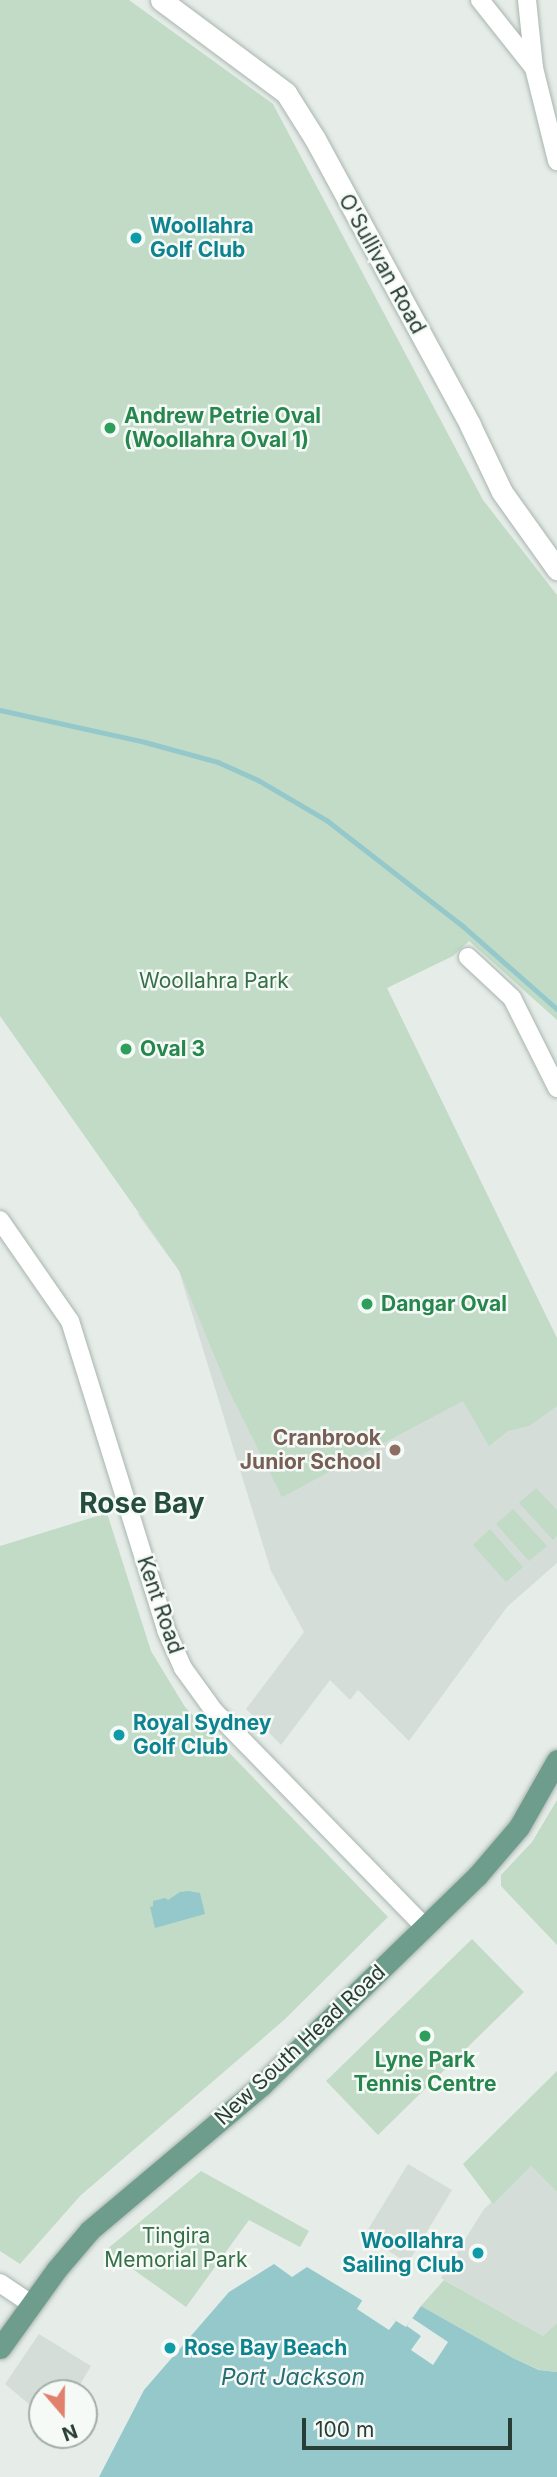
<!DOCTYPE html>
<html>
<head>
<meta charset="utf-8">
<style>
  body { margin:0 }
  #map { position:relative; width:557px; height:2477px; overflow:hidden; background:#e6ede9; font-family:Inter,sans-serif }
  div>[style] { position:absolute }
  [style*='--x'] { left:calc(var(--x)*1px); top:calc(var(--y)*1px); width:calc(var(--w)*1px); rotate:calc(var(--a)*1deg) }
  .built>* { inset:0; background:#d4ddd8 }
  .green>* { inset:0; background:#c1dbc6 }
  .water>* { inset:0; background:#95c8cb }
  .pier>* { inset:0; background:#e6ede9 }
  .stream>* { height:4.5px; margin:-2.25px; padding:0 2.25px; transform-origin:2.25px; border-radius:2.25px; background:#95c8cb }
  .roads { filter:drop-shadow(0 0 2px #a9b5af) drop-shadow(0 0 2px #a9b5af) }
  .minor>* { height:18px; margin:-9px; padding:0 9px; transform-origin:9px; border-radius:9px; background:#fff }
  .secondary>* { height:21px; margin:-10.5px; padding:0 10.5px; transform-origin:10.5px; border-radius:10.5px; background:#fff }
  .primary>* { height:21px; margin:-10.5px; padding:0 10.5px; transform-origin:10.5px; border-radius:10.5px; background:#6f9d8d }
  .dots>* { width:19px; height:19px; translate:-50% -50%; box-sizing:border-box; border:4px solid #f6faf7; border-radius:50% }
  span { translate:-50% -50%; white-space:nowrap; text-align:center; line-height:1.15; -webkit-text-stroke:5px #f6faf7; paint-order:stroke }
  .culture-label { font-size:21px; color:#0d838f; font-weight:700 }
  .left { translate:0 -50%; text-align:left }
  .right { translate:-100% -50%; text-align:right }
  .street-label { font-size:21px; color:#273d35 }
  .leisure-label { font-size:21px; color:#27864d; font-weight:700 }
  .park-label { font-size:21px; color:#356f46 }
  .education-label { font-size:21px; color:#785e54; font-weight:700 }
  .water-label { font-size:23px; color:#276d72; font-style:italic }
  .district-label { font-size:28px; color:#254d3f; font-weight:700 }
  .north { position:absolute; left:28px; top:2379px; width:70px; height:70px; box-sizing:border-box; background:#f6faf7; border:2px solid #a3aea9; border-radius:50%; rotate:160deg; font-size:19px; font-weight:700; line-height:28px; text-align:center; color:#273d35 }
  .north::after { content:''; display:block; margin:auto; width:24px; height:32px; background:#e2806e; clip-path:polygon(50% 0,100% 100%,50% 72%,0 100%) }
  .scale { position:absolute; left:302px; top:2418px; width:210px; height:32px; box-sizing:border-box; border:4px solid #273d35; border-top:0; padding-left:9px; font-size:21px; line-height:24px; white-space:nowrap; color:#273d35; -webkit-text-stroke:5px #f6faf7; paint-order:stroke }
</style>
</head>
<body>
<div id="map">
  <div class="built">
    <i style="clip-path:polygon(137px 1213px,557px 1338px,557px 1563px,507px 1607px,409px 1741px,358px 1690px,350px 1700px,330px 1680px,281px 1745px,246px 1709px,304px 1632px,271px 1571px,179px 1271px)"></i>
    <i style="clip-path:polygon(408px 2164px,452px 2190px,408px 2263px,364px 2236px)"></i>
    <i style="clip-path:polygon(531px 2166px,557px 2192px,557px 2323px,543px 2336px,441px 2278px,484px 2209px)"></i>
    <i style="clip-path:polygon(39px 2334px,91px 2366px,75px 2393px,42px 2393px,42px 2415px,5px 2384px)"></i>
  </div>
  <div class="green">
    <i style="clip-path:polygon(0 0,129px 0,273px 104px,483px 500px,557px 595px,557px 1020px,469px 941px,453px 956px,387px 988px,557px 1338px,557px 1406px,529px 1426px,508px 1431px,489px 1446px,463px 1401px,282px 1497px,228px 1389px,179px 1270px,0 1016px)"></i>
    <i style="clip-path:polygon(536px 1488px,557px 1510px,557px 1536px,553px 1540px,519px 1503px)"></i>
    <i style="clip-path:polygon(513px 1509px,547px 1546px,529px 1561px,496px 1524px)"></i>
    <i style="clip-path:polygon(107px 1513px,151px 1651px,185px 1707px,388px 1917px,284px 2020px,80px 2196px,20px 2264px,0 2251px,0 1546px)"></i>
    <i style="clip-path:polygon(490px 1529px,523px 1567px,506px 1582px,473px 1545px)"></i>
    <i style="clip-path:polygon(557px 1800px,557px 1945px,501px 1886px,501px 1875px,532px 1842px)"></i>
    <i style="clip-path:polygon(472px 1939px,524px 1992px,378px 2135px,326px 2081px)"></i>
    <i style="clip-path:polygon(557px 2071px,557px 2192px,531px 2166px,493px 2204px,463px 2164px)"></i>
    <i style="clip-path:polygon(201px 2171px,309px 2231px,300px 2247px,249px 2220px,186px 2307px,106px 2250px)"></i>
    <i style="clip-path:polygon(444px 2280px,543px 2336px,557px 2323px,557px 2372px,540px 2370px,513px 2358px,421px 2306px)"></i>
  </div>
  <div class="water">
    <i style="clip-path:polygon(189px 1891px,200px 1893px,205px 1914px,155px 1928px,150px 1907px,153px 1906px,153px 1901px,165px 1898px,168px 1900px,180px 1892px)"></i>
    <i style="clip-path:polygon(274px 2264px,292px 2277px,307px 2267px,406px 2327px,421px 2306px,513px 2358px,539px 2370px,557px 2372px,557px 2477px,99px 2477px,144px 2390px,229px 2292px)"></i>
  </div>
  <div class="pier">
    <i style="clip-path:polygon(363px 2299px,396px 2321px,389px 2330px,357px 2309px)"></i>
    <i style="clip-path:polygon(412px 2318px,448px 2342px,433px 2365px,411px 2350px,421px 2336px,407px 2326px)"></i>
  </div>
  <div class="stream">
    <i style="--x:0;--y:710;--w:148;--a:12.4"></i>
    <i style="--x:145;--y:742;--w:76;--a:15.3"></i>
    <i style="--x:218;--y:762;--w:44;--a:24.2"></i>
    <i style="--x:258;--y:780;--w:81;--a:30.4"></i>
    <i style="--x:328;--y:821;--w:171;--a:37.9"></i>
    <i style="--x:463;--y:926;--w:125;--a:41.4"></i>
  </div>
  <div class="roads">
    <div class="minor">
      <i style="--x:480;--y:0;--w:87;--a:51.5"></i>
      <i style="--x:527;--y:0;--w:68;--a:84.1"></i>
      <i style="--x:534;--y:68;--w:96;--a:76.1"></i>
      <i style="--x:468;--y:957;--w:60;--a:43"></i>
      <i style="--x:512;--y:998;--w:101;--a:63.4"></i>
      <i style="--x:0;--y:1220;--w:123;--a:55.3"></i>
      <i style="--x:70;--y:1321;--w:324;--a:72.7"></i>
      <i style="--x:166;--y:1630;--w:42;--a:65.9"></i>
      <i style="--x:183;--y:1668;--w:53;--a:54.2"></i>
      <i style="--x:214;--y:1711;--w:301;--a:45.7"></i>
      <i style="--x:0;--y:2283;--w:37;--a:34"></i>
    </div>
    <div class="secondary">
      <i style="--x:161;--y:0;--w:156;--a:36.6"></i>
      <i style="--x:286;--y:93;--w:54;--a:57.8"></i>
      <i style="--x:315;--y:139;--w:325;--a:61.5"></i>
      <i style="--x:470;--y:425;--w:74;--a:64.5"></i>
      <i style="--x:502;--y:492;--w:95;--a:54.5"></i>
    </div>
    <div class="primary">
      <i style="--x:0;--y:2348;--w:96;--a:-54.3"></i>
      <i style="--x:56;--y:2270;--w:52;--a:-49.6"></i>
      <i style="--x:90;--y:2230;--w:225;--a:-40.1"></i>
      <i style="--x:262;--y:2085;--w:300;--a:-44.2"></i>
      <i style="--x:477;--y:1876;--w:65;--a:-49.4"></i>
      <i style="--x:519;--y:1827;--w:77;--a:-60.4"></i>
    </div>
  </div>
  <div class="dots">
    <i style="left:136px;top:238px;background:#0f9aa8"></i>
    <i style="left:110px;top:428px;background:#2e9e5b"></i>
    <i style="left:126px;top:1049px;background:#2e9e5b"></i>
    <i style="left:367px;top:1304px;background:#2e9e5b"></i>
    <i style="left:395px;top:1450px;background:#8d6e63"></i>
    <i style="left:119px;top:1735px;background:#0f9aa8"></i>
    <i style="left:425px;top:2036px;background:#2e9e5b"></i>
    <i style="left:478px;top:2253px;background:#0f9aa8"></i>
    <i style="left:170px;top:2348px;background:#0f9aa8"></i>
  </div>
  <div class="culture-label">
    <span class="left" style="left:150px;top:238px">Woollahra<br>Golf Club</span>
    <span class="left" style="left:133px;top:1735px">Royal Sydney<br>Golf Club</span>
    <span class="right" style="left:464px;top:2253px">Woollahra<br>Sailing Club</span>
    <span class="left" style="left:184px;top:2348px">Rose Bay Beach</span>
  </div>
  <div class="street-label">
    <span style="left:382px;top:264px;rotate:61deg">O'Sullivan Road</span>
    <span style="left:160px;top:1605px;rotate:71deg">Kent Road</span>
    <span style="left:300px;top:2045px;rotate:-43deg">New South Head Road</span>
  </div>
  <div class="leisure-label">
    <span class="left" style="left:124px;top:428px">Andrew Petrie Oval<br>(Woollahra Oval 1)</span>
    <span class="left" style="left:140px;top:1049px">Oval 3</span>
    <span class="left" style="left:381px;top:1304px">Dangar Oval</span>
    <span style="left:425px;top:2072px">Lyne Park<br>Tennis Centre</span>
  </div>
  <div class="park-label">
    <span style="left:214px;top:981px">Woollahra Park</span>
    <span style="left:176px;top:2248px">Tingira<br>Memorial Park</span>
  </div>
  <div class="education-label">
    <span class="right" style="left:381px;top:1450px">Cranbrook<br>Junior School</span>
  </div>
  <div class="water-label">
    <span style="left:293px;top:2377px">Port Jackson</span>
  </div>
  <div class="district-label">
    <span style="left:142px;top:1503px">Rose Bay</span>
  </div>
  <div class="north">N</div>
  <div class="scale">100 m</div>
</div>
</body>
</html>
